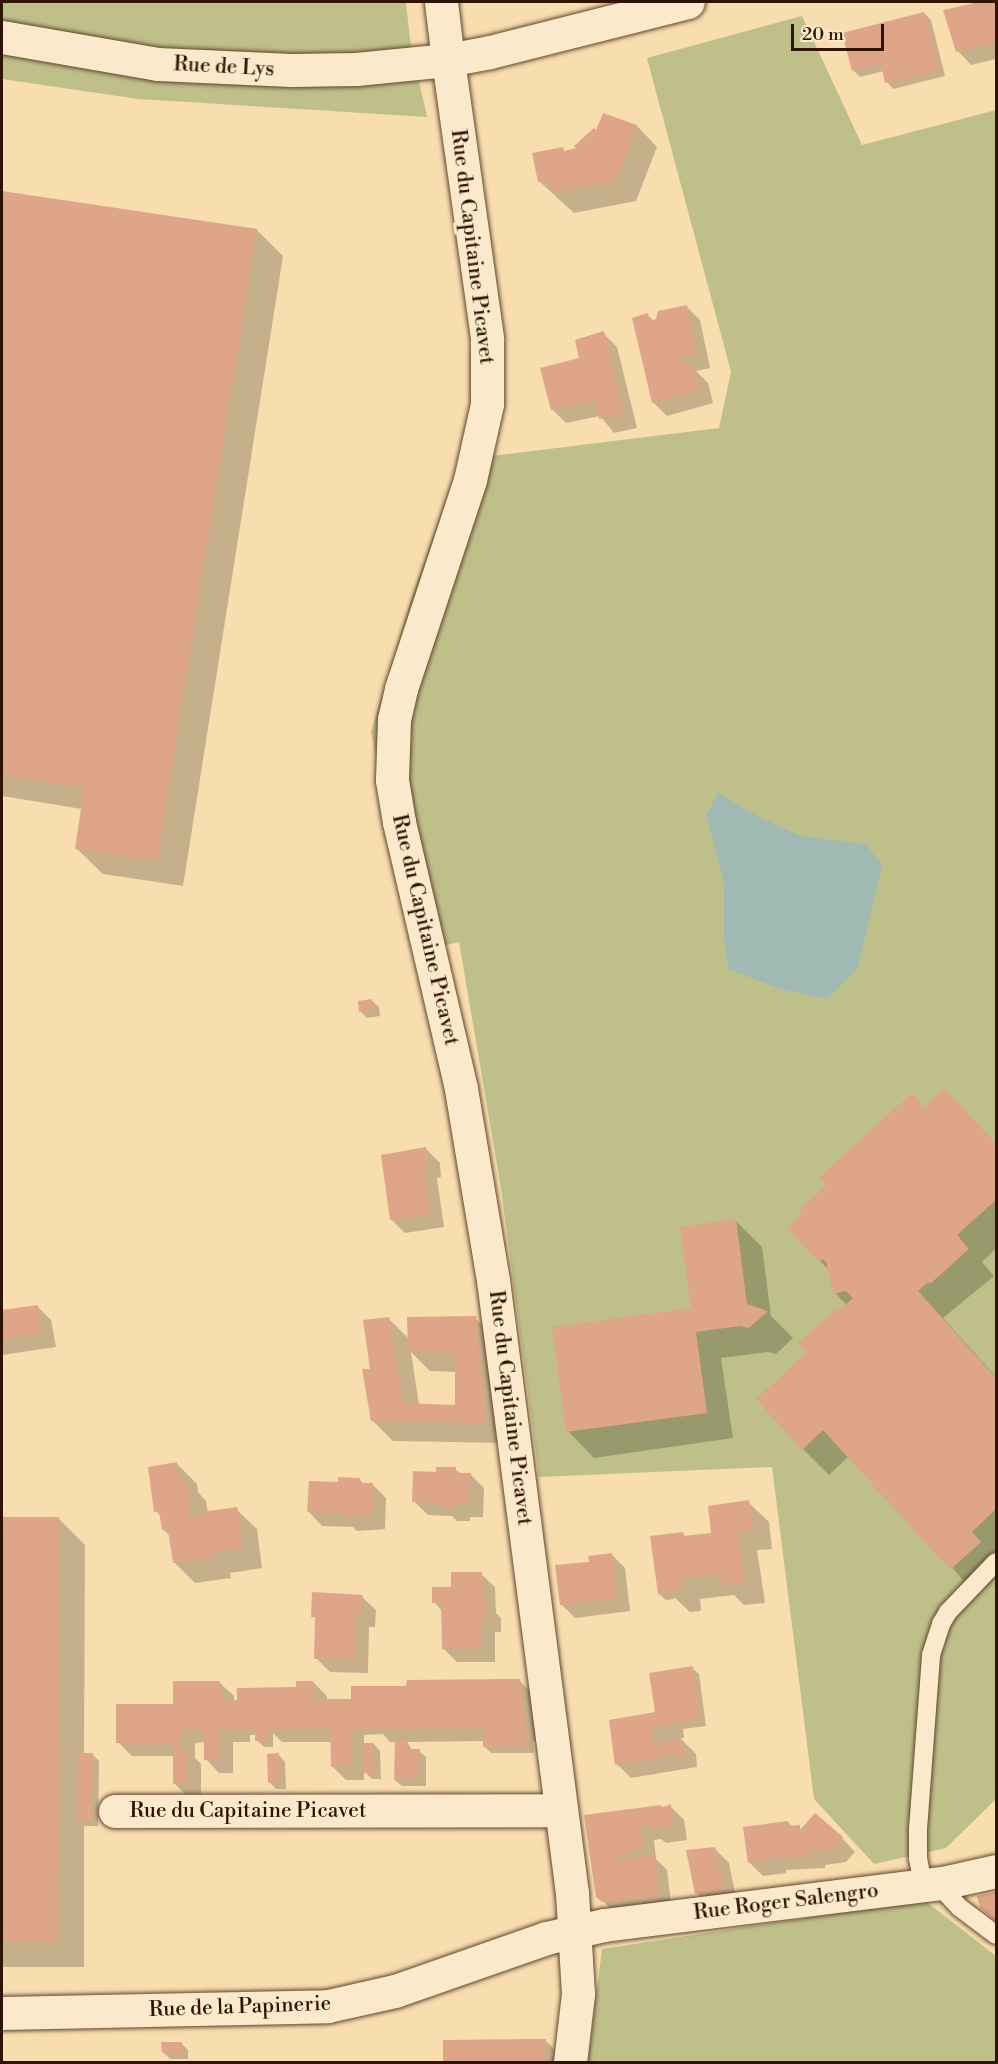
<!DOCTYPE html>
<html>
<head>
<meta charset="utf-8">
<style>
  body { margin:0 }
  #map { position:relative; width:998px; height:2064px; overflow:hidden; background:#f8ddae; font-family:"Libre Bodoni",serif }
  div>[style] { position:absolute }
  [style*='--x'] { left:calc(var(--x)*1px); top:calc(var(--y)*1px); width:calc(var(--w)*1px); rotate:calc(var(--a)*1deg) }
  .green>* { inset:0; background:#bfc089 }
  .water>* { inset:0; background:#a0bab3 }
  .shadow>* { inset:0; background:#0003 }
  .building>* { inset:0; background:#dea588 }
  .roads { filter:drop-shadow(0 0 2px #61462e) drop-shadow(0 0 2px #61462e) }
  .lane>* { height:18px; margin:-9px; padding:0 9px; transform-origin:9px; border-radius:9px; background:#fae9ca }
  .street>* { height:33px; margin:-16.5px; padding:0 16.5px; transform-origin:16.5px; border-radius:16.5px; background:#fae9ca }
  .secondary>* { height:33px; margin:-16.5px; padding:0 16.5px; transform-origin:16.5px; border-radius:16.5px; background:#fae9ca }
  span { translate:-50% -50%; white-space:nowrap; text-align:center; line-height:1.15; -webkit-text-stroke:6px #fae9ca; paint-order:stroke }
  .street-label { font-size:21px; color:#2f1404 }
  .frame { position:absolute; inset:0; border:3px solid #2f1404; pointer-events:none }
  .scale { position:absolute; left:791px; top:24px; width:93px; height:27px; box-sizing:border-box; border:3px solid #2f1404; border-top:0; padding-left:8px; font-size:18px; line-height:21px; white-space:nowrap; color:#2f1404; -webkit-text-stroke:4px #fae9ca; paint-order:stroke }
</style>
</head>
<body>
<div id="map">
  <div class="green">
    <i style="clip-path:polygon(2px 2px,406px 2px,410px 40px,427px 117px,138px 99px,2px 79px)"></i>
    <i style="clip-path:polygon(802px 16px,862px 145px,996px 110px,996px 1799px,946px 1848px,874px 1864px,814px 1799px,772px 1467px,539px 1477px,501px 1188px,459px 942px,413px 953px,371px 732px,412px 596px,460px 460px,719px 428px,731px 372px,647px 58px)"></i>
    <i style="clip-path:polygon(924px 1900px,996px 1956px,996px 2062px,588px 2062px,602px 1949px)"></i>
  </div>
  <div class="water">
    <i style="clip-path:polygon(718px 793px,759px 817px,801px 836px,866px 844px,882px 865px,858px 967px,828px 999px,780px 989px,728px 969px,724px 939px,724px 883px,706px 815px)"></i>
  </div>
  <div class="shadow">
    <i style="clip-path:polygon(985px 2px,996px 2px,996px 59px,971px 65px,958px 51px,945px 12px)"></i>
    <i style="clip-path:polygon(924px 13px,931px 20px,945px 76px,893px 89px,887px 82px,884px 71px,860px 77px,853px 70px)"></i>
    <i style="clip-path:polygon(604px 115px,637px 126px,657px 147px,636px 201px,574px 213px,539px 181px,562px 148px,565px 152px,579px 149px,597px 133px)"></i>
    <i style="clip-path:polygon(2px 193px,257px 230px,283px 256px,183px 886px,103px 874px,76px 848px,82px 809px,2px 796px)"></i>
    <i style="clip-path:polygon(686px 306px,700px 320px,710px 368px,696px 371px,708px 383px,713px 403px,667px 416px,653px 402px,647px 315px,654px 321px)"></i>
    <i style="clip-path:polygon(603px 333px,617px 347px,637px 428px,614px 433px,600px 416px,566px 423px,552px 409px,581px 359px)"></i>
    <i style="clip-path:polygon(372px 1001px,379px 1007px,380px 1016px,367px 1018px,361px 1012px)"></i>
    <i style="clip-path:polygon(925px 1108px,970px 1116px,996px 1145px,996px 1249px,982px 1262px,994px 1276px,943px 1318px,996px 1377px,996px 1577px,977px 1595px,849px 1456px,829px 1475px,803px 1449px,809px 1352px,847px 1305px,835px 1293px,829px 1270px,820px 1261px)"></i>
    <i style="clip-path:polygon(426px 1149px,440px 1163px,441px 1177px,437px 1178px,444px 1227px,405px 1233px,391px 1219px)"></i>
    <i style="clip-path:polygon(736px 1221px,762px 1247px,771px 1316px,793px 1338px,776px 1354px,768px 1352px,721px 1358px,733px 1438px,594px 1458px,568px 1431px,693px 1309px)"></i>
    <i style="clip-path:polygon(37px 1306px,51px 1320px,56px 1347px,2px 1355px,2px 1311px)"></i>
    <i style="clip-path:polygon(evenodd,388px 1318px,409px 1339px,475px 1318px,496px 1338px,506px 1443px,393px 1441px,372px 1420px,372px 1370px,388px 1318px,411px 1352px,430px 1371px,456px 1372px,456px 1407px,419px 1405px,411px 1352px)"></i>
    <i style="clip-path:polygon(176px 1463px,197px 1484px,198px 1492px,206px 1501px,208px 1513px,236px 1509px,257px 1529px,262px 1568px,230px 1573px,231px 1578px,195px 1583px,174px 1562px,171px 1537px,163px 1529px,161px 1517px,156px 1511px)"></i>
    <i style="clip-path:polygon(455px 1469px,461px 1474px,470px 1474px,484px 1488px,483px 1517px,470px 1517px,470px 1521px,457px 1521px,452px 1516px,428px 1515px,414px 1501px,438px 1474px)"></i>
    <i style="clip-path:polygon(359px 1479px,364px 1484px,372px 1484px,386px 1498px,385px 1529px,357px 1531px,353px 1527px,322px 1526px,309px 1512px,340px 1484px)"></i>
    <i style="clip-path:polygon(748px 1502px,769px 1522px,772px 1549px,757px 1550px,765px 1603px,744px 1605px,734px 1595px,700px 1599px,701px 1611px,690px 1612px,674px 1597px,674px 1599px,666px 1600px,659px 1594px,682px 1533px,686px 1537px,713px 1534px)"></i>
    <i style="clip-path:polygon(58px 1518px,85px 1545px,84px 1754px,92px 1754px,99px 1761px,98px 1826px,84px 1826px,84px 1967px,2px 1967px,2px 1519px)"></i>
    <i style="clip-path:polygon(611px 1554px,625px 1568px,630px 1611px,575px 1618px,561px 1604px,590px 1563px)"></i>
    <i style="clip-path:polygon(481px 1574px,495px 1587px,496px 1613px,501px 1618px,501px 1632px,495px 1632px,495px 1662px,457px 1662px,443px 1648px,443px 1612px,434px 1602px)"></i>
    <i style="clip-path:polygon(362px 1597px,376px 1610px,375px 1627px,369px 1627px,368px 1673px,330px 1672px,316px 1658px,317px 1620px,313px 1616px)"></i>
    <i style="clip-path:polygon(692px 1668px,699px 1674px,706px 1726px,683px 1729px,684px 1738px,680px 1738px,696px 1754px,697px 1767px,631px 1778px,617px 1764px)"></i>
    <i style="clip-path:polygon(520px 1681px,534px 1695px,539px 1741px,533px 1741px,534px 1753px,491px 1753px,484px 1746px,484px 1741px,407px 1742px,413px 1751px,419px 1751px,426px 1757px,426px 1786px,402px 1786px,395px 1780px,397px 1742px,390px 1742px,383px 1734px,364px 1735px,364px 1744px,374px 1744px,380px 1751px,381px 1779px,372px 1779px,364px 1771px,364px 1780px,346px 1780px,332px 1766px,332px 1742px,282px 1742px,273px 1733px,273px 1747px,264px 1747px,257px 1740px,257px 1735px,250px 1735px,250px 1742px,233px 1742px,233px 1773px,219px 1773px,206px 1759px,205px 1742px,195px 1743px,195px 1758px,201px 1764px,201px 1797px,188px 1797px,174px 1783px,174px 1756px,132px 1756px,118px 1742px,174px 1705px,220px 1683px,234px 1696px,234px 1702px,298px 1688px,313px 1682px,327px 1696px,327px 1700px,353px 1700px,408px 1688px)"></i>
    <i style="clip-path:polygon(279px 1755px,285px 1762px,286px 1789px,276px 1789px,269px 1782px)"></i>
    <i style="clip-path:polygon(670px 1806px,684px 1820px,687px 1840px,666px 1843px,661px 1839px,654px 1840px,656px 1859px,667px 1870px,672px 1910px,617px 1915px,598px 1896px,586px 1816px)"></i>
    <i style="clip-path:polygon(788px 1822px,793px 1827px,842px 1838px,855px 1852px,846px 1862px,825px 1865px,825px 1868px,786px 1870px,786px 1873px,763px 1876px,749px 1862px)"></i>
    <i style="clip-path:polygon(715px 1849px,729px 1863px,737px 1903px,711px 1907px,697px 1893px)"></i>
    <i style="clip-path:polygon(996px 1892px,996px 1922px,981px 1907px,979px 1897px)"></i>
    <i style="clip-path:polygon(444px 2041px,546px 2041px,560px 2055px,559px 2062px,444px 2062px)"></i>
    <i style="clip-path:polygon(181px 2043px,188px 2050px,188px 2059px,170px 2059px,163px 2052px)"></i>
  </div>
  <div class="building">
    <i style="clip-path:polygon(979px 2px,996px 2px,996px 42px,956px 52px,943px 10px)"></i>
    <i style="clip-path:polygon(924px 12px,940px 70px,885px 83px,881px 63px,852px 71px,842px 33px)"></i>
    <i style="clip-path:polygon(603px 113px,637px 125px,616px 181px,552px 193px,549px 179px,538px 182px,532px 153px,563px 147px,564px 151px,576px 148px,574px 146px,594px 128px,596px 130px)"></i>
    <i style="clip-path:polygon(2px 191px,257px 229px,157px 861px,75px 849px,84px 788px,2px 775px)"></i>
    <i style="clip-path:polygon(687px 305px,697px 354px,684px 356px,681px 361px,695px 368px,700px 389px,652px 403px,632px 318px,648px 313px,650px 321px,656px 319px,658px 311px)"></i>
    <i style="clip-path:polygon(604px 331px,624px 414px,599px 419px,595px 400px,551px 410px,540px 368px,579px 358px,575px 340px)"></i>
    <i style="clip-path:polygon(372px 999px,374px 1010px,359px 1012px,358px 1001px)"></i>
    <i style="clip-path:polygon(944px 1088px,996px 1144px,996px 1200px,957px 1235px,969px 1249px,930px 1284px,928px 1282px,918px 1291px,996px 1378px,996px 1509px,972px 1532px,981px 1542px,950px 1570px,823px 1430px,802px 1450px,756px 1399px,807px 1352px,798px 1343px,837px 1308px,839px 1310px,853px 1298px,846px 1291px,833px 1294px,826px 1262px,822px 1259px,819px 1262px,787px 1228px,802px 1214px,799px 1210px,826px 1185px,819px 1177px,912px 1093px,924px 1107px)"></i>
    <i style="clip-path:polygon(426px 1147px,428px 1164px,424px 1164px,430px 1214px,390px 1220px,381px 1155px)"></i>
    <i style="clip-path:polygon(736px 1219px,747px 1304px,768px 1311px,749px 1328px,740px 1326px,696px 1332px,707px 1413px,566px 1432px,552px 1327px,691px 1308px,680px 1227px)"></i>
    <i style="clip-path:polygon(38px 1305px,43px 1334px,2px 1340px,2px 1310px)"></i>
    <i style="clip-path:polygon(476px 1316px,486px 1423px,371px 1421px,362px 1369px,370px 1369px,363px 1320px,389px 1317px,403px 1403px,455px 1405px,455px 1353px,408px 1351px,407px 1317px)"></i>
    <i style="clip-path:polygon(177px 1462px,179px 1479px,186px 1479px,191px 1511px,188px 1511px,189px 1517px,202px 1516px,202px 1512px,237px 1507px,243px 1548px,211px 1553px,211px 1558px,173px 1563px,168px 1530px,162px 1530px,159px 1511px,154px 1512px,148px 1467px)"></i>
    <i style="clip-path:polygon(436px 1467px,456px 1467px,456px 1473px,471px 1473px,469px 1504px,457px 1504px,457px 1508px,442px 1507px,442px 1503px,412px 1502px,413px 1471px,436px 1472px)"></i>
    <i style="clip-path:polygon(338px 1477px,360px 1478px,360px 1483px,373px 1483px,372px 1515px,342px 1518px,342px 1514px,307px 1512px,309px 1481px,338px 1482px)"></i>
    <i style="clip-path:polygon(749px 1500px,753px 1529px,738px 1530px,745px 1582px,722px 1585px,720px 1574px,680px 1579px,681px 1591px,658px 1594px,650px 1536px,683px 1532px,684px 1536px,711px 1533px,708px 1506px)"></i>
    <i style="clip-path:polygon(2px 1517px,59px 1517px,58px 1941px,2px 1941px)"></i>
    <i style="clip-path:polygon(612px 1553px,617px 1598px,560px 1605px,555px 1565px,589px 1562px,588px 1556px)"></i>
    <i style="clip-path:polygon(451px 1572px,482px 1572px,483px 1602px,488px 1602px,488px 1618px,482px 1619px,482px 1648px,442px 1649px,441px 1603px,432px 1603px,432px 1587px,451px 1587px)"></i>
    <i style="clip-path:polygon(312px 1592px,363px 1595px,361px 1614px,356px 1614px,355px 1660px,314px 1659px,315px 1617px,311px 1617px)"></i>
    <i style="clip-path:polygon(693px 1666px,700px 1719px,651px 1727px,654px 1747px,659px 1747px,660px 1742px,682px 1739px,684px 1754px,615px 1765px,609px 1720px,655px 1712px,649px 1673px)"></i>
    <i style="clip-path:polygon(520px 1679px,528px 1747px,483px 1747px,483px 1728px,351px 1729px,351px 1766px,331px 1767px,330px 1728px,267px 1729px,267px 1741px,255px 1741px,255px 1729px,220px 1729px,220px 1759px,204px 1760px,204px 1729px,182px 1729px,182px 1749px,188px 1749px,188px 1783px,173px 1784px,173px 1743px,116px 1743px,116px 1704px,173px 1704px,173px 1681px,220px 1681px,221px 1700px,237px 1700px,237px 1688px,296px 1687px,296px 1681px,313px 1681px,314px 1699px,351px 1699px,351px 1686px,406px 1686px,407px 1680px)"></i>
    <i style="clip-path:polygon(395px 1739px,407px 1739px,407px 1749px,420px 1749px,420px 1780px,394px 1780px)"></i>
    <i style="clip-path:polygon(364px 1743px,374px 1743px,375px 1773px,364px 1773px)"></i>
    <i style="clip-path:polygon(77px 1753px,93px 1753px,92px 1819px,77px 1820px)"></i>
    <i style="clip-path:polygon(279px 1753px,280px 1783px,268px 1783px,267px 1754px)"></i>
    <i style="clip-path:polygon(671px 1804px,674px 1827px,651px 1830px,650px 1825px,641px 1827px,643px 1848px,617px 1857px,617px 1860px,654px 1854px,659px 1896px,602px 1902px,596px 1897px,584px 1815px,661px 1805px,661px 1808px)"></i>
    <i style="clip-path:polygon(815px 1813px,843px 1837px,832px 1849px,812px 1852px,812px 1854px,786px 1858px,786px 1855px,748px 1863px,743px 1827px,788px 1821px,789px 1826px,800px 1825px,800px 1830px)"></i>
    <i style="clip-path:polygon(715px 1847px,724px 1890px,695px 1894px,686px 1850px)"></i>
    <i style="clip-path:polygon(996px 1892px,996px 1920px,980px 1908px,977px 1896px)"></i>
    <i style="clip-path:polygon(546px 2039px,544px 2062px,443px 2062px,443px 2040px)"></i>
    <i style="clip-path:polygon(161px 2042px,182px 2042px,182px 2053px,162px 2053px)"></i>
  </div>
  <div class="roads">
    <div class="lane">
      <i style="--x:942;--y:1883;--w:12;--a:66"></i>
      <i style="--x:947;--y:1894;--w:18;--a:47"></i>
      <i style="--x:959;--y:1907;--w:46;--a:37.1"></i>
      <i style="--x:923;--y:1884;--w:25;--a:-101"></i>
      <i style="--x:918;--y:1859;--w:30;--a:-90"></i>
      <i style="--x:918;--y:1829;--w:174;--a:-85.7"></i>
      <i style="--x:931;--y:1655;--w:33;--a:-72"></i>
      <i style="--x:941;--y:1624;--w:14;--a:-60"></i>
      <i style="--x:948;--y:1612;--w:69;--a:-46.2"></i>
    </div>
    <div class="street">
      <i style="--x:441;--y:2;--w:58;--a:83.1"></i>
      <i style="--x:115;--y:1811;--w:446;--a:-0.1"></i>
      <i style="--x:2;--y:2013;--w:326;--a:-1.2"></i>
      <i style="--x:328;--y:2006;--w:69;--a:-12.6"></i>
      <i style="--x:395;--y:1991;--w:160;--a:-19.3"></i>
      <i style="--x:546;--y:1938;--w:59;--a:-12.6"></i>
      <i style="--x:604;--y:1925;--w:341;--a:-7.1"></i>
      <i style="--x:942;--y:1883;--w:55;--a:-12.5"></i>
    </div>
    <div class="secondary">
      <i style="--x:2;--y:37;--w:158;--a:9.8"></i>
      <i style="--x:158;--y:64;--w:133;--a:2.6"></i>
      <i style="--x:291;--y:70;--w:65;--a:-0.9"></i>
      <i style="--x:356;--y:69;--w:92;--a:-5.6"></i>
      <i style="--x:448;--y:60;--w:43;--a:-10.8"></i>
      <i style="--x:490;--y:52;--w:204;--a:-14.2"></i>
      <i style="--x:448;--y:60;--w:282;--a:82"></i>
      <i style="--x:487;--y:339;--w:65;--a:90"></i>
      <i style="--x:487;--y:404;--w:78;--a:102.6"></i>
      <i style="--x:470;--y:480;--w:220;--a:108.3"></i>
      <i style="--x:401;--y:689;--w:31;--a:103"></i>
      <i style="--x:394;--y:719;--w:61;--a:91.9"></i>
      <i style="--x:392;--y:780;--w:43;--a:80.5"></i>
      <i style="--x:399;--y:822;--w:274;--a:76.9"></i>
      <i style="--x:461;--y:1089;--w:194;--a:80.5"></i>
      <i style="--x:493;--y:1280;--w:618;--a:82.66"></i>
      <i style="--x:572;--y:1893;--w:101;--a:86.6"></i>
      <i style="--x:578;--y:1994;--w:68;--a:96.7"></i>
    </div>
  </div>
  <div class="street-label">
    <span style="left:224px;top:67px;rotate:3deg">Rue de Lys</span>
    <span style="left:472px;top:247px;rotate:83deg">Rue du Capitaine Picavet</span>
    <span style="left:425px;top:930px;rotate:77deg">Rue du Capitaine Picavet</span>
    <span style="left:510px;top:1408px;rotate:83deg">Rue du Capitaine Picavet</span>
    <span style="left:248px;top:1811px">Rue du Capitaine Picavet</span>
    <span style="left:786px;top:1902px;rotate:-7deg">Rue Roger Salengro</span>
    <span style="left:240px;top:2007px;rotate:-2deg">Rue de la Papinerie</span>
  </div>
  <div class="frame"></div>
  <div class="scale">20 m</div>
</div>
</body>
</html>
